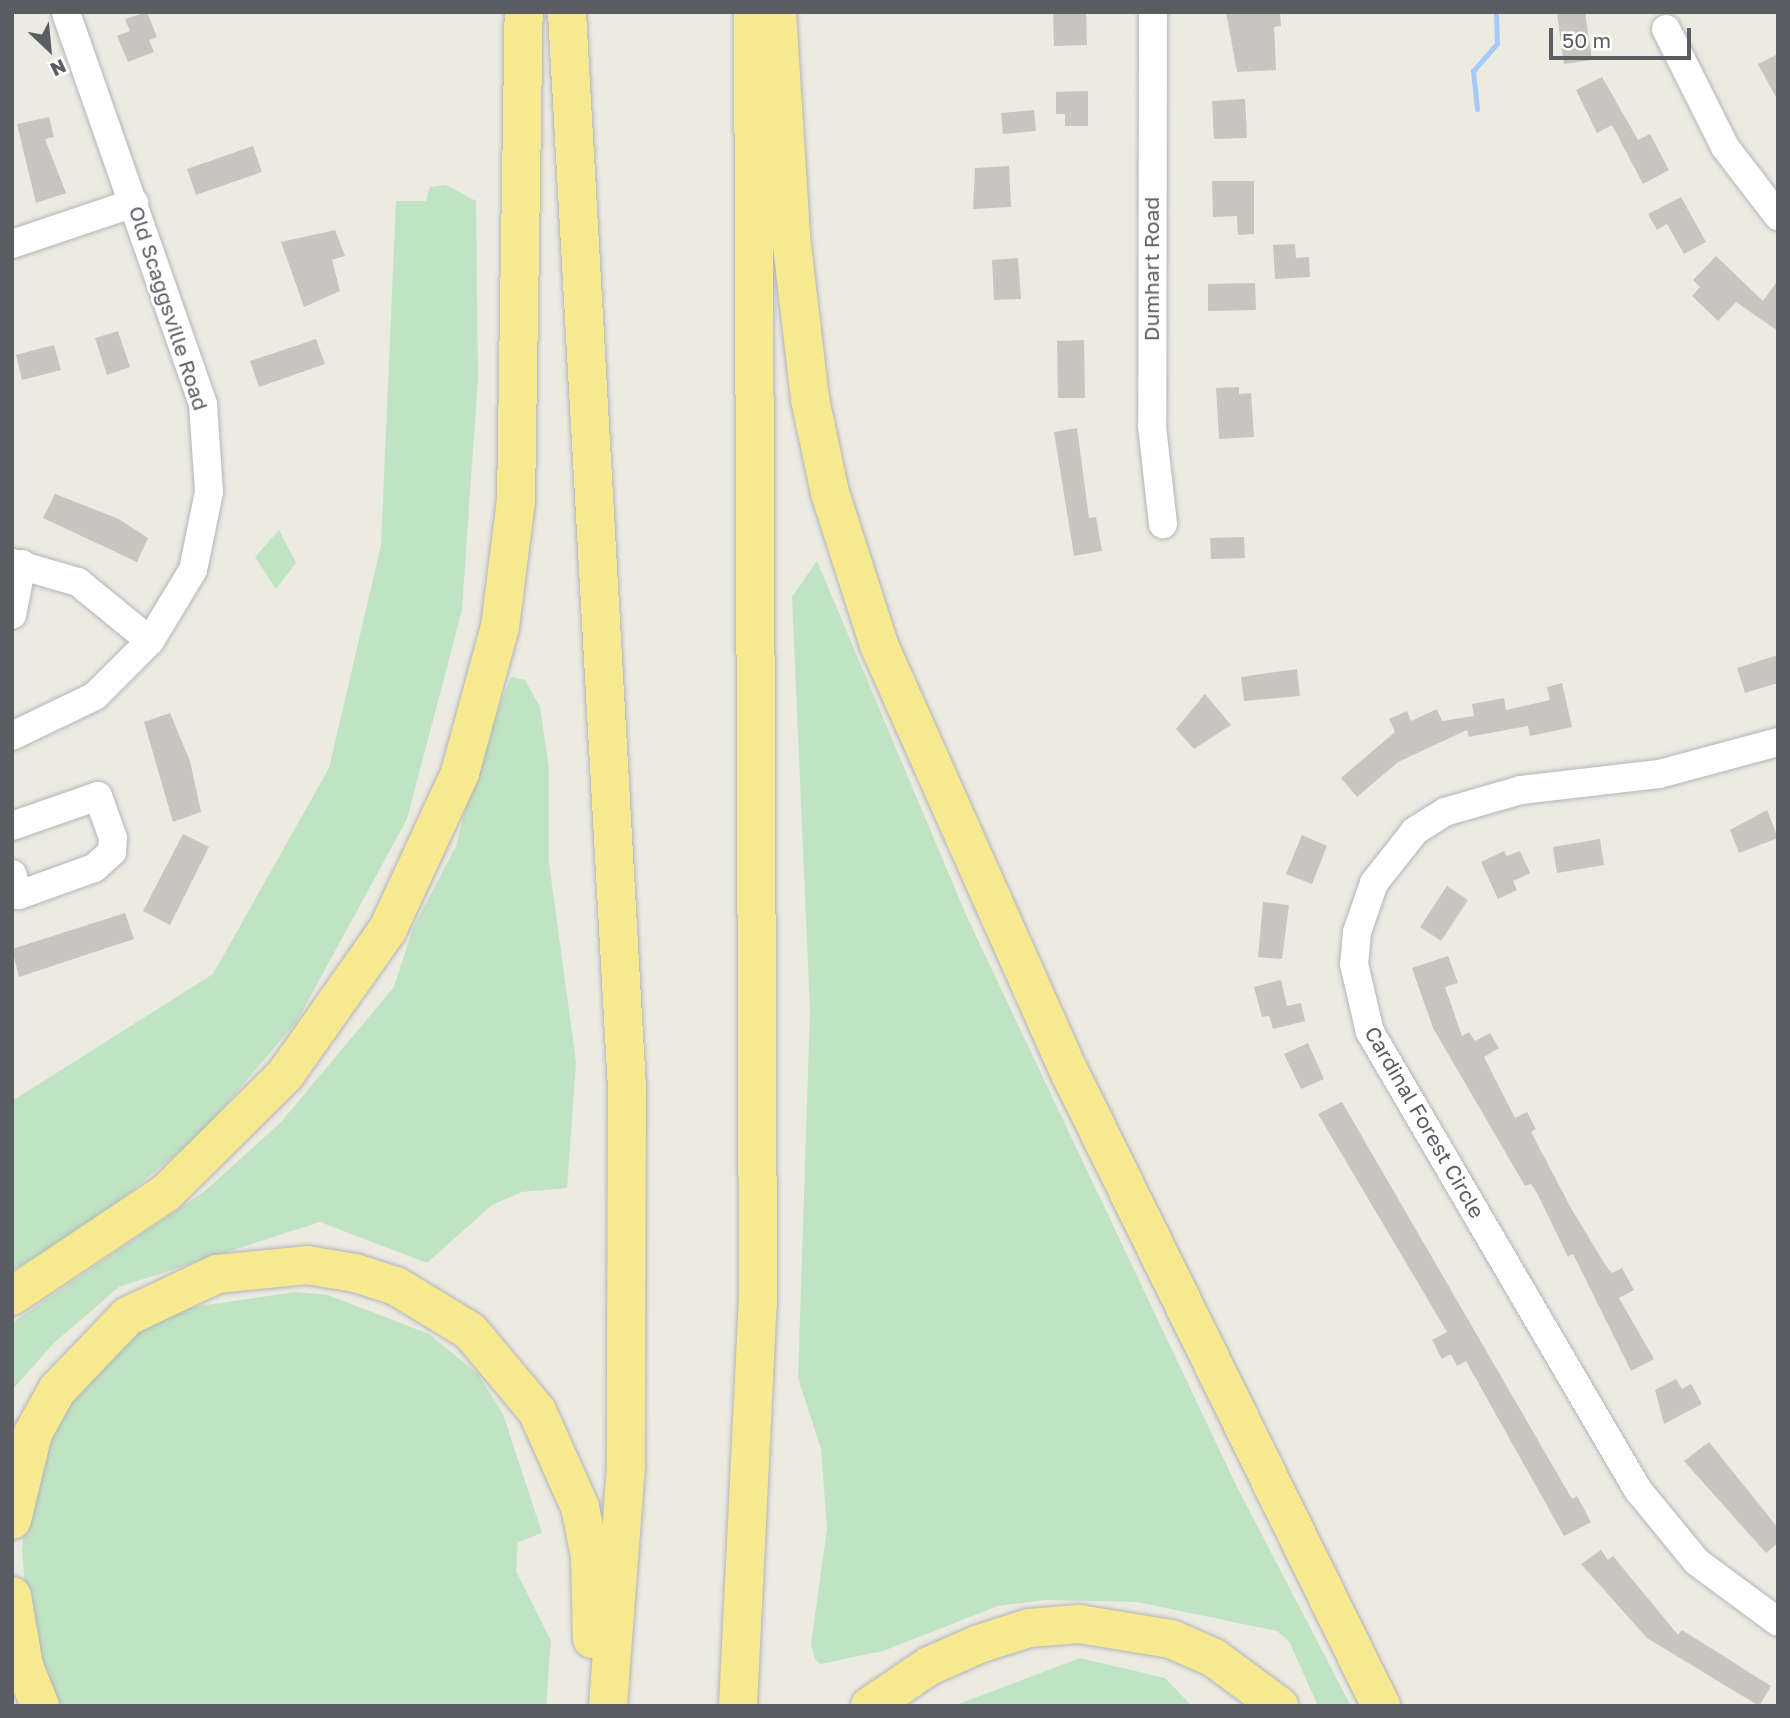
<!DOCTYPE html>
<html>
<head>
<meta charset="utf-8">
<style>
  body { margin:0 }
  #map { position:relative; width:1790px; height:1718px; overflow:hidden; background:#ecebe2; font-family:"Golos Text",sans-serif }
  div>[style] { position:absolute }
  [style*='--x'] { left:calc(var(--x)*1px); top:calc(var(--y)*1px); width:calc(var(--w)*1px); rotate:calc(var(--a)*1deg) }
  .green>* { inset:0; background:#c0e3c4 }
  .stream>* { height:5px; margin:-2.5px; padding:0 2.5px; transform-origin:2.5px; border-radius:2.5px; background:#a5caf9 }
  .building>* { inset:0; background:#c8c5bf }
  .roads { filter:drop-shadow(0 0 2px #b3b4b9) drop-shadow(0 0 2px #b3b4b9) }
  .minor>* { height:28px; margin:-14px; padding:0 14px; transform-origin:14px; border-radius:14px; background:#fff }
  .highway>* { height:38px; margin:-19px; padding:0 19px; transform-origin:19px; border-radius:19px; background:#f6e98f }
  span { translate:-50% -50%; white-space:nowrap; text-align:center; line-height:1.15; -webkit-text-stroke:6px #fff; paint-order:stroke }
  .street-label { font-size:21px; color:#5a5d62 }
  .frame { position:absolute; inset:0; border:14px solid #5a5d62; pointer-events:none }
  .north { position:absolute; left:14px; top:14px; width:70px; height:70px; -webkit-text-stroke:5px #fff; paint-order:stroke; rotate:154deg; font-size:19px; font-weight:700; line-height:28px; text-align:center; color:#5a5d62 }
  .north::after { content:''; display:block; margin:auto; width:24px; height:32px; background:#5a5d62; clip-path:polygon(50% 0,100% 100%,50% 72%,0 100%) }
  .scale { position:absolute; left:1549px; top:28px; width:142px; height:32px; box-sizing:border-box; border:4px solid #5a5d62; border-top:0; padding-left:9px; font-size:21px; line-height:24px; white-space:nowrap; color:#5a5d62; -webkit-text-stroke:5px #fff; paint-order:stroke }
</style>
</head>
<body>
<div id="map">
  <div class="green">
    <i style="clip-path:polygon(446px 185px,476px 201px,478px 377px,462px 610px,407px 819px,297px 1021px,202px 1133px,75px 1237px,12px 1270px,12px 1101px,213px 974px,329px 768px,381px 545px,396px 201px,426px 201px,430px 187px)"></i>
    <i style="clip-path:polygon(279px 530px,296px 563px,276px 589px,255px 557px)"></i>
    <i style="clip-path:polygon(817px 561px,967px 917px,1237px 1487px,1351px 1706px,1318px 1706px,1289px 1641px,1277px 1631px,1137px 1602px,1044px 1600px,998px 1606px,883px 1651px,820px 1664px,815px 1659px,811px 1644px,827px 1529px,821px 1449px,798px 1378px,810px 1011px,792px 597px)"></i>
    <i style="clip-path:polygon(511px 677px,525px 680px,540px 707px,549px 769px,549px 862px,576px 1062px,567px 1188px,522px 1192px,492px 1205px,427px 1263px,320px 1222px,119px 1287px,54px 1343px,12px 1390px,12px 1323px,205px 1191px,281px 1122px,394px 987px,413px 928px,456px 846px,476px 767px)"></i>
    <i style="clip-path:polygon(296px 1292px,328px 1295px,429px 1334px,478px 1374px,503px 1414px,542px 1533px,518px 1542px,516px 1571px,551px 1641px,546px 1706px,53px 1706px,27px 1611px,22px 1550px,27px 1502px,72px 1390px,128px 1338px,186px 1308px)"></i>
    <i style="clip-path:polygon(1080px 1658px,1165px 1678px,1192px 1706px,953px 1706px)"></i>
  </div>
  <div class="stream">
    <i style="--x:1477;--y:109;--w:38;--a:-96"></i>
    <i style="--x:1473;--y:71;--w:37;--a:-49"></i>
    <i style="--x:1497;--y:43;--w:31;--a:-92"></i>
  </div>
  <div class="building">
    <i style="clip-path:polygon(147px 12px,157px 37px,149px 40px,154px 52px,128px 62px,117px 36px,130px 31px,125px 19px)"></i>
    <i style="clip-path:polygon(1053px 12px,1086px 12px,1087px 45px,1054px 46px)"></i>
    <i style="clip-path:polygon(1226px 12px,1280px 12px,1281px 26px,1274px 27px,1276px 70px,1237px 72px)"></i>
    <i style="clip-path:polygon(1585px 12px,1592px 60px,1564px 64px,1557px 14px)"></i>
    <i style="clip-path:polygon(1778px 54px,1778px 101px,1758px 64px)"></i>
    <i style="clip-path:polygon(1602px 77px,1638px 140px,1650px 134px,1669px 170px,1643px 184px,1612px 125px,1597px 133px,1576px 90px)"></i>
    <i style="clip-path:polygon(1088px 91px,1088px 126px,1065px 126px,1065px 114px,1056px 114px,1056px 92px)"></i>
    <i style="clip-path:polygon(1245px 99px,1247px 138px,1214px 139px,1212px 101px)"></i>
    <i style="clip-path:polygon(1034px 110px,1036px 131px,1003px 134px,1001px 113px)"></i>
    <i style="clip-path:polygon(49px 117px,54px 137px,45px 139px,66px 193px,36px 203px,17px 124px)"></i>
    <i style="clip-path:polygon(253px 146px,262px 172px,196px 195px,187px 169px)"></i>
    <i style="clip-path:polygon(1009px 166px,1011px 207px,973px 209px,975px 168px)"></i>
    <i style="clip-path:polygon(1212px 181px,1254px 181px,1254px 234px,1238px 235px,1237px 216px,1213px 217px)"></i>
    <i style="clip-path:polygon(1681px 197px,1706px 242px,1684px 254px,1667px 224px,1657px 230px,1648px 214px)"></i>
    <i style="clip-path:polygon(335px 230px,345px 256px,332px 260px,340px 291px,304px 307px,281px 242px)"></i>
    <i style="clip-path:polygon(1295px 244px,1296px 258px,1309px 257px,1310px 277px,1275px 279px,1273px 245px)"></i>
    <i style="clip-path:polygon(1716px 256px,1763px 301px,1778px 280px,1778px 331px,1736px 302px,1718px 321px,1692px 296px,1700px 287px,1693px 280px)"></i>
    <i style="clip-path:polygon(1018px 258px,1021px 299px,994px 300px,992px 260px)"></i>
    <i style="clip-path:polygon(1255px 283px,1256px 310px,1208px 311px,1208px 284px)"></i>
    <i style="clip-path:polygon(118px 331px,130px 367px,107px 375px,95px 338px)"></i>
    <i style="clip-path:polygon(316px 339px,325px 364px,259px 387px,250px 361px)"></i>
    <i style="clip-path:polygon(1084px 340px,1085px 398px,1058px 398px,1057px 341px)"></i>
    <i style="clip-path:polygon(54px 345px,61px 370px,22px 380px,16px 355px)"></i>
    <i style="clip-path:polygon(1239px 387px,1239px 394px,1251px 393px,1254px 437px,1219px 439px,1216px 388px)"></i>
    <i style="clip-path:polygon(1077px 428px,1089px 518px,1096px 517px,1102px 551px,1074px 556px,1054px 432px)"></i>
    <i style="clip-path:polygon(55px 494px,119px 519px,148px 538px,137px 562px,43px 518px)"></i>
    <i style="clip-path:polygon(1244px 537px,1245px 558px,1211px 559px,1210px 538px)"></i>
    <i style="clip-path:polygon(1778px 655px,1778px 683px,1745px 693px,1737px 668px)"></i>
    <i style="clip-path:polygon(1297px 669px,1300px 696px,1244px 701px,1241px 677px)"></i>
    <i style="clip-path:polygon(1562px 683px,1572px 727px,1530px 736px,1528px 726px,1469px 737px,1467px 730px,1398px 762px,1357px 797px,1341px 778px,1395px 732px,1389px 719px,1407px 711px,1411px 721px,1437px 709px,1442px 721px,1474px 716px,1472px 704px,1504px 698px,1506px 710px,1550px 700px,1547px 687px)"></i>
    <i style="clip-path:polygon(1205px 694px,1231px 725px,1194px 749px,1176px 729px)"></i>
    <i style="clip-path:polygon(170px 713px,190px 761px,201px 812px,173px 822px,144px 722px)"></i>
    <i style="clip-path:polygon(1767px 810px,1778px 838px,1739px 853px,1730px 830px)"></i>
    <i style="clip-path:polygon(183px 834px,209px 847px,170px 925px,143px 911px)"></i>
    <i style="clip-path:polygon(1302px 835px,1327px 846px,1312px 884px,1286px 874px)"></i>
    <i style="clip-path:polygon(1600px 839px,1604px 865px,1557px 873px,1553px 847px)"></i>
    <i style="clip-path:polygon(1504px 851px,1507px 856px,1520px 851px,1530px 873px,1513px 881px,1517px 890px,1498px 899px,1481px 862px)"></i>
    <i style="clip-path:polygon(1447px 886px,1468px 900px,1441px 941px,1420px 927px)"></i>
    <i style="clip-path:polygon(1263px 902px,1289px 905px,1282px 959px,1258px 957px)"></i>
    <i style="clip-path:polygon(125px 913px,134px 939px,19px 977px,12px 949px)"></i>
    <i style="clip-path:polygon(1448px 956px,1458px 983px,1445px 987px,1462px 1036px,1469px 1032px,1475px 1041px,1490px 1033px,1499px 1048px,1484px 1057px,1515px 1118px,1527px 1112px,1536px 1129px,1531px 1132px,1571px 1208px,1606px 1266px,1612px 1273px,1622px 1268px,1634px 1290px,1619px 1298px,1654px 1359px,1631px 1371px,1573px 1254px,1568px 1257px,1538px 1195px,1531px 1184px,1525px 1186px,1433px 1028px,1412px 968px)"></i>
    <i style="clip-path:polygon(1281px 980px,1287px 1006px,1301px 1003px,1305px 1021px,1273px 1029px,1269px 1016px,1262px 1017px,1254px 987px)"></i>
    <i style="clip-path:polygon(1308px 1043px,1324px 1079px,1301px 1089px,1284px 1054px)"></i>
    <i style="clip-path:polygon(1342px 1102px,1572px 1499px,1577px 1496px,1591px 1522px,1564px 1536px,1466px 1361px,1457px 1366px,1451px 1354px,1442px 1359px,1432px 1340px,1447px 1332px,1318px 1114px)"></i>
    <i style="clip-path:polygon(1676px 1379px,1682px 1389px,1691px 1384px,1702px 1404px,1664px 1424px,1655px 1390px)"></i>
    <i style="clip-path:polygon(1709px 1442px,1778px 1528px,1778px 1543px,1766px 1553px,1684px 1461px)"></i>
    <i style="clip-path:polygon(1601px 1550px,1608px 1560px,1613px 1556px,1678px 1635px,1682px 1630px,1771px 1686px,1759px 1706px,1647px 1638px,1581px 1564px)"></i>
  </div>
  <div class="roads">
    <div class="minor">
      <i style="--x:1153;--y:12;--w:414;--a:90.1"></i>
      <i style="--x:1152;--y:426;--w:99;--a:83.6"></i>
      <i style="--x:1666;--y:29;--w:132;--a:63.4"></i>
      <i style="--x:1725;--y:147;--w:87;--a:52.5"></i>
      <i style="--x:12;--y:244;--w:129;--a:-18.6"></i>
      <i style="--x:12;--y:563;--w:69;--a:16.1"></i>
      <i style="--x:78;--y:582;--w:93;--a:39.3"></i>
      <i style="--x:12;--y:615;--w:52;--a:-78.9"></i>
      <i style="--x:12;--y:736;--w:92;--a:-25.7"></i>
      <i style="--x:95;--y:696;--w:78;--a:-45"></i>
      <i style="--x:150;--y:641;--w:83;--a:-58.8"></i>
      <i style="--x:193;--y:570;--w:80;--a:-78.4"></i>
      <i style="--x:209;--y:492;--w:88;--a:-93.9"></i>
      <i style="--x:203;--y:404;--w:415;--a:-109.3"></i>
      <i style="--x:1778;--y:742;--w:123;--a:164.9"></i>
      <i style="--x:1659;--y:774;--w:139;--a:173.4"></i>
      <i style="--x:1521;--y:790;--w:79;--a:163.9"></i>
      <i style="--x:1445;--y:812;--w:36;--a:148"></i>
      <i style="--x:1415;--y:831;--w:66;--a:128.3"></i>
      <i style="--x:1374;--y:883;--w:52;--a:109.1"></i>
      <i style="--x:1357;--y:932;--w:32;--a:95"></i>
      <i style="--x:1354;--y:964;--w:70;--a:76.8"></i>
      <i style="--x:1370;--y:1032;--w:531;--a:59.67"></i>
      <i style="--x:1638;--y:1490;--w:93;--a:50.7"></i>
      <i style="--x:1697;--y:1562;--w:101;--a:36.5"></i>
      <i style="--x:12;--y:826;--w:91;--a:-19.2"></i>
      <i style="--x:98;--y:796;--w:45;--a:70.3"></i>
      <i style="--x:113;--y:838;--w:14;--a:94"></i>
      <i style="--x:112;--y:852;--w:24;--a:138"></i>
      <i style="--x:94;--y:868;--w:80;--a:160.2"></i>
      <i style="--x:19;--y:895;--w:22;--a:-108"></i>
    </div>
    <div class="highway">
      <i style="--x:567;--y:12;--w:1080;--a:86.81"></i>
      <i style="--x:627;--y:1090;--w:376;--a:90.2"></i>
      <i style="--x:626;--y:1466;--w:241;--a:94.3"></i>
      <i style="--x:777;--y:12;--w:225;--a:86.4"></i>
      <i style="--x:791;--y:237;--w:163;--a:83.3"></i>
      <i style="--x:810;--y:399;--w:96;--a:78"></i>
      <i style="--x:830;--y:493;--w:160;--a:72.1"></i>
      <i style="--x:879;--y:645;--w:469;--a:66"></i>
      <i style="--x:1070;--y:1073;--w:705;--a:63.83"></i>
      <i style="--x:12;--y:1296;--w:185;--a:-33.8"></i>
      <i style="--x:166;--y:1193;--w:168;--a:-44.8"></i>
      <i style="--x:285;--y:1075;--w:179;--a:-54.8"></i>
      <i style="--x:388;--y:929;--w:172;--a:-65.2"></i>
      <i style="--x:460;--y:773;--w:151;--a:-74.7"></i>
      <i style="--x:500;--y:627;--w:127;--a:-82.8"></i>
      <i style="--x:516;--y:501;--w:489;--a:-89.1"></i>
      <i style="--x:12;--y:1520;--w:89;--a:-76.4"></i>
      <i style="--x:33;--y:1433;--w:49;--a:-60.8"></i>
      <i style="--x:57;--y:1390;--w:103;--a:-46.2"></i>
      <i style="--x:128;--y:1316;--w:98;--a:-25.3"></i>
      <i style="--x:217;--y:1274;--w:90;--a:-5.7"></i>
      <i style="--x:307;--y:1265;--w:49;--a:9.5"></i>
      <i style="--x:355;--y:1273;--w:43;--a:17.6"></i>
      <i style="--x:396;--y:1286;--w:87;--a:31.3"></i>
      <i style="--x:470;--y:1331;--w:104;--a:50.1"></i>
      <i style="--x:537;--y:1411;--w:105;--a:65.9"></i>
      <i style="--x:580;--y:1507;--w:50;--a:78.5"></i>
      <i style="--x:590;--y:1556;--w:83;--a:88.6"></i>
      <i style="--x:12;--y:1596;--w:71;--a:80.3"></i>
      <i style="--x:24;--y:1666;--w:43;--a:68.2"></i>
      <i style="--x:738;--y:1706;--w:403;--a:-87.2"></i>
      <i style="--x:758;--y:1303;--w:1291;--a:-90.22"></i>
      <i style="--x:870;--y:1706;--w:71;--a:-34.1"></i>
      <i style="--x:929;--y:1666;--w:55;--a:-23.7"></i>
      <i style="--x:979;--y:1644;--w:52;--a:-17.7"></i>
      <i style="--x:1029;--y:1628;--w:50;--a:-4.6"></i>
      <i style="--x:1079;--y:1624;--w:93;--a:9.3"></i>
      <i style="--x:1171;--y:1639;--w:47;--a:23.8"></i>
      <i style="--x:1214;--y:1658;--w:81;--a:36.4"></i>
    </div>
  </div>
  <div class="street-label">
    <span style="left:1151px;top:269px;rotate:-90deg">Dumhart Road</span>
    <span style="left:169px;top:308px;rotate:72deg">Old Scaggsville Road</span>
    <span style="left:1425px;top:1122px;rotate:60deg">Cardinal Forest Circle</span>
  </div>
  <div class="frame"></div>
  <div class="north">N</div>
  <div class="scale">50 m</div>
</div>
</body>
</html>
